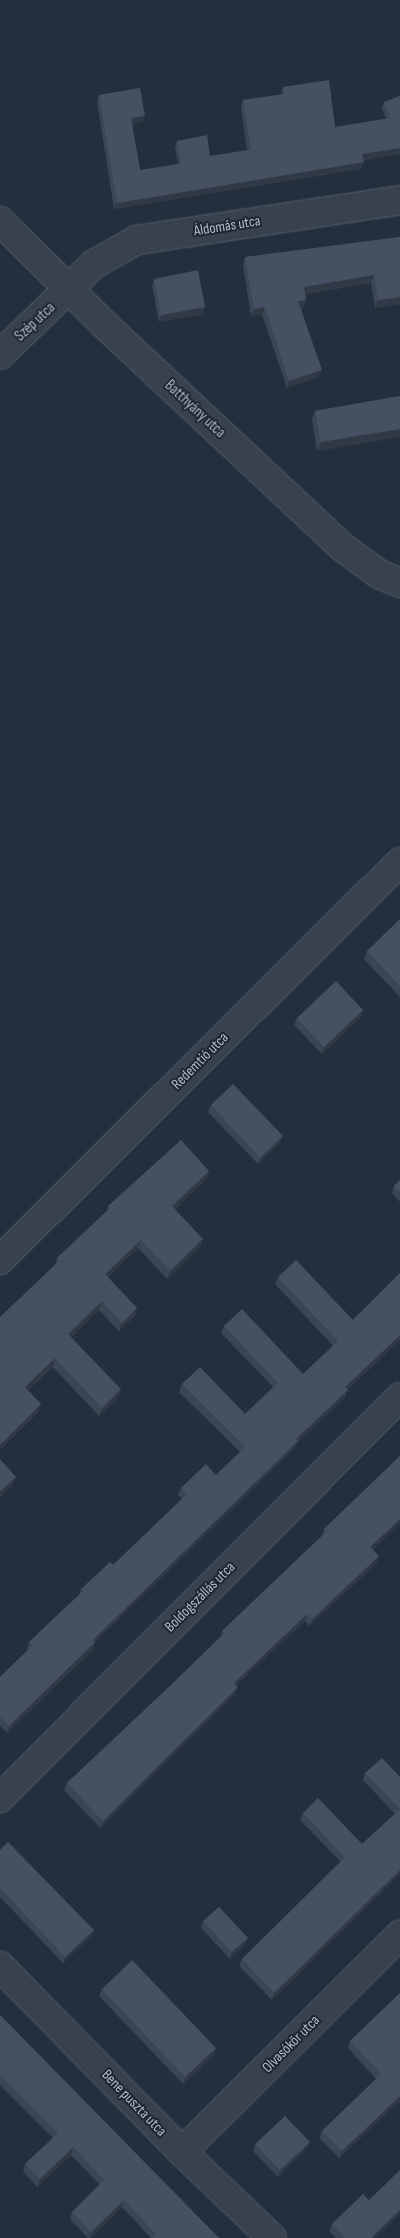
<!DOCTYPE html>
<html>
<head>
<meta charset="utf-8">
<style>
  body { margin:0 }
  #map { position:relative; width:400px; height:2238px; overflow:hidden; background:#242f3e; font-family:"Sofia Sans Condensed",sans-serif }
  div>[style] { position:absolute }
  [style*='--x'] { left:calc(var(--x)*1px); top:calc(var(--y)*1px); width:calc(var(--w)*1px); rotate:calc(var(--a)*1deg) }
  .roads { filter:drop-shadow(0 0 1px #565f6c) drop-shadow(0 0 1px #565f6c) }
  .minor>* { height:28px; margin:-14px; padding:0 14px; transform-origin:14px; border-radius:14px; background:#38414e }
  .wall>* { inset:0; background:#3b4654 }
  .shaded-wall>* { inset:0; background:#303945 }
  .building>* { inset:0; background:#455162 }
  span { translate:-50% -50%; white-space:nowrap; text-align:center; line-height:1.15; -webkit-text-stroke:4px #1d2633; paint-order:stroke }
  .street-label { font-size:15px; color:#b4bcc9 }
</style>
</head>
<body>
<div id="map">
  <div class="roads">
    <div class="minor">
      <i style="--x:0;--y:221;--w:148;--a:44.7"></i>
      <i style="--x:105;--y:325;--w:325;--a:43.1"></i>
      <i style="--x:342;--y:547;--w:46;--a:36.1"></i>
      <i style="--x:379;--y:574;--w:23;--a:23"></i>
      <i style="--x:0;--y:355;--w:131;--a:-44.1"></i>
      <i style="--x:94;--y:264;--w:49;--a:-29.2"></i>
      <i style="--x:137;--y:240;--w:266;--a:-8.6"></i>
      <i style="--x:0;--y:1260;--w:564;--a:-44.86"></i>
      <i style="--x:0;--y:1798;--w:566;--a:-45.07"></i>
      <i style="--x:0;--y:1966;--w:260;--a:45.6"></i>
      <i style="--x:182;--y:2152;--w:124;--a:43.7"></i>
      <i style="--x:182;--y:2152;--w:308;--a:-44.9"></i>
    </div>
  </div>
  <div class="wall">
    <i style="clip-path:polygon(283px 87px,335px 127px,386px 119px,382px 108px,384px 102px,400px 96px,400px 156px,399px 154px,363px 160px,361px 169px,114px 209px,97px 101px,99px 95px,143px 122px,132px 124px,140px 170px,178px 164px,175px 147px,177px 141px,210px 156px,247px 150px,241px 107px,243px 100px,281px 95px)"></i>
    <i style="clip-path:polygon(400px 237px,400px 304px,375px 308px,371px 283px,305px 294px,304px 307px,301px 308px,319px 377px,287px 388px,262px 314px,251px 316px,243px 265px,245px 257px)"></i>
    <i style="clip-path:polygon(154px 279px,203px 314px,159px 322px,152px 286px)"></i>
    <i style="clip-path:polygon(400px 396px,400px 437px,317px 451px,312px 419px,315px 411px)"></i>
    <i style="clip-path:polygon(400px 919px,400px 997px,364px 959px,367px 951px)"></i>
    <i style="clip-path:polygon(363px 1010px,361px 1017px,322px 1054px,294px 1025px,297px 1018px)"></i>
    <i style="clip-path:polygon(211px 1105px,280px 1143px,258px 1164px,208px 1112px)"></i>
    <i style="clip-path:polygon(209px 1171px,206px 1179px,175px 1209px,200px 1247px,167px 1279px,138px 1248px,108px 1277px,135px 1316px,119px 1331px,99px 1310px,71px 1337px,118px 1398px,99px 1416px,53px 1367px,28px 1390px,38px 1412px,0 1450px,57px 1258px,107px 1211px,108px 1206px)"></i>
    <i style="clip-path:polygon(400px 1180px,400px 1202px,392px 1193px,394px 1186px)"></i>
    <i style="clip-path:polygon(400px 1273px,400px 1340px,347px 1390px,345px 1397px,297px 1443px,295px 1448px,95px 1642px,93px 1650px,7px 1733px,0 1726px,0 1677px,28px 1650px,27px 1649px,29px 1642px,79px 1595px,81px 1589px,113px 1565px,182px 1499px,178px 1495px,181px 1488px,216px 1475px,240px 1452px,179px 1392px,182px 1384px,245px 1414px,273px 1387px,221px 1333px,224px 1326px,303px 1374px,333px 1346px,275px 1284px,278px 1277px,353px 1320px)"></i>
    <i style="clip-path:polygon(400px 1456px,400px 1523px,373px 1549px,377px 1563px,309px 1626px,305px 1621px,236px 1685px,235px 1694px,100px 1828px,64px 1790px,67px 1783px,172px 1684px,220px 1637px,222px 1631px,322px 1536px,324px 1529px)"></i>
    <i style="clip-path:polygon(365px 1773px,400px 1777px,400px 1874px,272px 2000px,239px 1966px,242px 1959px,341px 1862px,300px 1820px,303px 1813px,362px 1844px,395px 1814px,363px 1780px)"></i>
    <i style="clip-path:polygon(0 1850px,94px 1930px,91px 1936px,63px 1963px,0 1897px)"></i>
    <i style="clip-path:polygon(203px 1921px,248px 1938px,245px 1944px,230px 1959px,201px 1928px)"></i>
    <i style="clip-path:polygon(102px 1989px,216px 2048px,214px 2055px,183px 2084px,99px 1996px)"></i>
    <i style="clip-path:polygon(400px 1993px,400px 2101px,339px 2158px,319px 2138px,322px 2131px,376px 2079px,348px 2048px,350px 2041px)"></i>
    <i style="clip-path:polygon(0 2015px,219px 2238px,151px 2238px,122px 2207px,90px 2238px,88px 2238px,70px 2219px,72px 2212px,100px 2185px,71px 2155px,37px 2187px,23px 2171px,25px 2164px,53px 2138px,0 2085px)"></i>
    <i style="clip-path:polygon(255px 2144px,307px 2148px,278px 2177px,253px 2151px)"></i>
    <i style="clip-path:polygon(332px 2224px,375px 2238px,336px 2238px,329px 2231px)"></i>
  </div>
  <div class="shaded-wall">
    <i style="clip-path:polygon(145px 116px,143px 122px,128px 125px,131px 118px)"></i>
    <i style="clip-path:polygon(400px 148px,399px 154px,360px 160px,362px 154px)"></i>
    <i style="clip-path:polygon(364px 162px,361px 169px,114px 209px,117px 203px)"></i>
    <i style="clip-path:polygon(374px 275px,371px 283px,301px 294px,304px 287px)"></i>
    <i style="clip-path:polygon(400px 297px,400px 304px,375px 308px,378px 300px)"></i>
    <i style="clip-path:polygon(306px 300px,304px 307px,296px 308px,298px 301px)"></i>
    <i style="clip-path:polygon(205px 307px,203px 314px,159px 322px,161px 315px)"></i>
    <i style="clip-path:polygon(265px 307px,262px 314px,251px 316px,254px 309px)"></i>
    <i style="clip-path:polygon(322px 370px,319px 377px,287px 388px,289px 381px)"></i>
    <i style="clip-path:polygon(400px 429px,400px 437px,317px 451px,321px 442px)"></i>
    <i style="clip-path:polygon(363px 1010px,361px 1017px,322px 1054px,324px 1047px)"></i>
    <i style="clip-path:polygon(283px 1136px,280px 1143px,258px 1164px,260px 1158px)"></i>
    <i style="clip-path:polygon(209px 1171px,206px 1179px,169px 1214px,172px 1206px)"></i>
    <i style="clip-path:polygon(203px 1239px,200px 1247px,167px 1279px,170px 1271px)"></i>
    <i style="clip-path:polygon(141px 1240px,138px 1248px,102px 1282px,105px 1274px)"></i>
    <i style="clip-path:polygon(102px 1301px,99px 1310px,65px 1342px,68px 1334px)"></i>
    <i style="clip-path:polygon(137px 1308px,135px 1316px,119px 1331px,122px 1323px)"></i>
    <i style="clip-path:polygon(400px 1335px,400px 1340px,342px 1394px,345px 1387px)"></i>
    <i style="clip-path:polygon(55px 1358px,53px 1367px,22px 1396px,25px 1387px)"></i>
    <i style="clip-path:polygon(121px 1389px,118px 1398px,99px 1416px,102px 1408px)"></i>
    <i style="clip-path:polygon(348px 1390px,345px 1397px,297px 1443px,295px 1448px,90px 1647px,93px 1640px,296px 1439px)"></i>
    <i style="clip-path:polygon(41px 1404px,38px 1412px,0 1450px,0 1445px)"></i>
    <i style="clip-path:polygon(16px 1477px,13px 1485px,0 1498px,0 1492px)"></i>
    <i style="clip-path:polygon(400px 1519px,400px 1523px,368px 1553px,370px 1547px)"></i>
    <i style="clip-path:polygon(379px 1556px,377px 1563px,309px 1626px,312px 1619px)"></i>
    <i style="clip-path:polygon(307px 1614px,305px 1621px,231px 1690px,234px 1683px)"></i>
    <i style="clip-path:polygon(95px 1642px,93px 1650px,7px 1733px,9px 1726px)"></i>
    <i style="clip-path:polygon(238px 1687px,235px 1694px,100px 1828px,103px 1821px)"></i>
    <i style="clip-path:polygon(400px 1870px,400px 1874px,272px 2000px,274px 1993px)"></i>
    <i style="clip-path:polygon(94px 1930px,91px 1936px,63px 1963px,65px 1957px)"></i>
    <i style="clip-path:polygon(248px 1938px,245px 1944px,230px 1959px,232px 1952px)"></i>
    <i style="clip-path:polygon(216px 2048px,214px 2055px,183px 2084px,185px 2077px)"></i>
    <i style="clip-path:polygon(400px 2096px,400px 2101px,339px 2158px,342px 2151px)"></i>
    <i style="clip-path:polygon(310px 2142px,307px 2148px,278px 2177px,280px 2170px)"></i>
    <i style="clip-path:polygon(73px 2147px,71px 2155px,37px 2187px,40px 2179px)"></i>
    <i style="clip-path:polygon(124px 2200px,122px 2207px,89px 2238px,91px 2232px)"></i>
    <i style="clip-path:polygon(400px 2210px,400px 2214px,375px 2238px,371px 2238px)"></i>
  </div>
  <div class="building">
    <i style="clip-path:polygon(329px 80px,335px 127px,391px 118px,384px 102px,400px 96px,400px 148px,362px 154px,364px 162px,117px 203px,99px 95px,140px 88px,145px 116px,131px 118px,140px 170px,181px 164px,177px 141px,207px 135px,210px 156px,251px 150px,243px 100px,284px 94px,283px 87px)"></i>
    <i style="clip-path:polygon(400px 237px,400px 297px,378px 300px,374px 275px,304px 287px,306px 300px,298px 301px,322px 370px,289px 381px,265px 307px,254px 309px,245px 257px)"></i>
    <i style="clip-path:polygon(198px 270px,205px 307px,161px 315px,154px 279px)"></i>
    <i style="clip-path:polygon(400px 396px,400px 429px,321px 442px,315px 411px)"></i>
    <i style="clip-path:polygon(400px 919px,400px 986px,367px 951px)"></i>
    <i style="clip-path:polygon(336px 981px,363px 1010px,324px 1047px,297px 1018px)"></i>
    <i style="clip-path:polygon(233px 1084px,283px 1136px,260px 1158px,211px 1105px)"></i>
    <i style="clip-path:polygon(181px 1140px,209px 1171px,172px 1206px,203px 1239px,170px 1271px,141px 1240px,105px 1274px,137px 1308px,122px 1323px,102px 1301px,68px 1334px,121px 1389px,102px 1408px,55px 1358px,25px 1387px,41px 1404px,0 1445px,0 1317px,59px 1261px,57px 1258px,110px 1208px,108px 1206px)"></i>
    <i style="clip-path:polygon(400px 1180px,400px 1192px,394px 1186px)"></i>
    <i style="clip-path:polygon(296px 1260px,353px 1320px,400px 1273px,400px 1335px,345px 1387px,348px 1390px,296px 1439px,298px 1441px,93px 1640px,95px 1642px,9px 1726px,0 1717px,0 1677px,33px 1645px,29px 1642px,83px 1591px,81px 1589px,110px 1562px,113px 1565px,187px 1494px,181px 1488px,206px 1464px,216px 1475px,245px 1447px,182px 1384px,200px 1367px,245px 1414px,278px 1383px,224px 1326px,242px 1309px,303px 1374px,338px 1341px,278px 1277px)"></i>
    <i style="clip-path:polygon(400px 1456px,400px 1519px,370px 1547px,379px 1556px,312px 1619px,307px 1614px,234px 1683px,238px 1687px,103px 1821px,67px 1783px,172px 1684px,225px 1633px,222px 1631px,327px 1531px,324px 1529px)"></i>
    <i style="clip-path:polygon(0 1459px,16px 1477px,0 1492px)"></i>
    <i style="clip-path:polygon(382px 1758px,400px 1777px,400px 1870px,274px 1993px,242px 1959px,345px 1857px,303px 1813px,318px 1798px,362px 1844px,400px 1809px,365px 1773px)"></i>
    <i style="clip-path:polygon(8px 1842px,94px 1930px,65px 1957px,0 1888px,0 1850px)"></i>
    <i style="clip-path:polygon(219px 1907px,248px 1938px,232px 1952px,203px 1921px)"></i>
    <i style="clip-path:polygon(132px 1960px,216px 2048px,185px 2077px,102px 1989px)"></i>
    <i style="clip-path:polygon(400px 1993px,400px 2096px,342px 2151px,322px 2131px,381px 2074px,350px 2041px)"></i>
    <i style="clip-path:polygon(0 2015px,219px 2238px,152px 2238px,156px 2234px,124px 2200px,91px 2232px,72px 2212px,104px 2180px,73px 2147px,40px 2179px,25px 2164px,58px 2133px,0 2075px)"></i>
    <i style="clip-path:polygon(285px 2116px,310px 2142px,280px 2170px,255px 2144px)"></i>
    <i style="clip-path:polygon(400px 2170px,400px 2210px,371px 2238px,345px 2238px,332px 2224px,363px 2194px,369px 2200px)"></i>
  </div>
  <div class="street-label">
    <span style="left:227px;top:226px;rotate:-9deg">Áldomás utca</span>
    <span style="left:35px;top:322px;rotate:-43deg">Szép utca</span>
    <span style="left:195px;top:409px;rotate:43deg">Batthyány utca</span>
    <span style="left:200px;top:1061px;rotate:-45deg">Redemtió utca</span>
    <span style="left:200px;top:1597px;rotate:-45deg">Boldogszállás utca</span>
    <span style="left:291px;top:2044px;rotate:-45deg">Olvasókör utca</span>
    <span style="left:134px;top:2103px;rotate:46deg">Bene puszta utca</span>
  </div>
</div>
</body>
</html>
